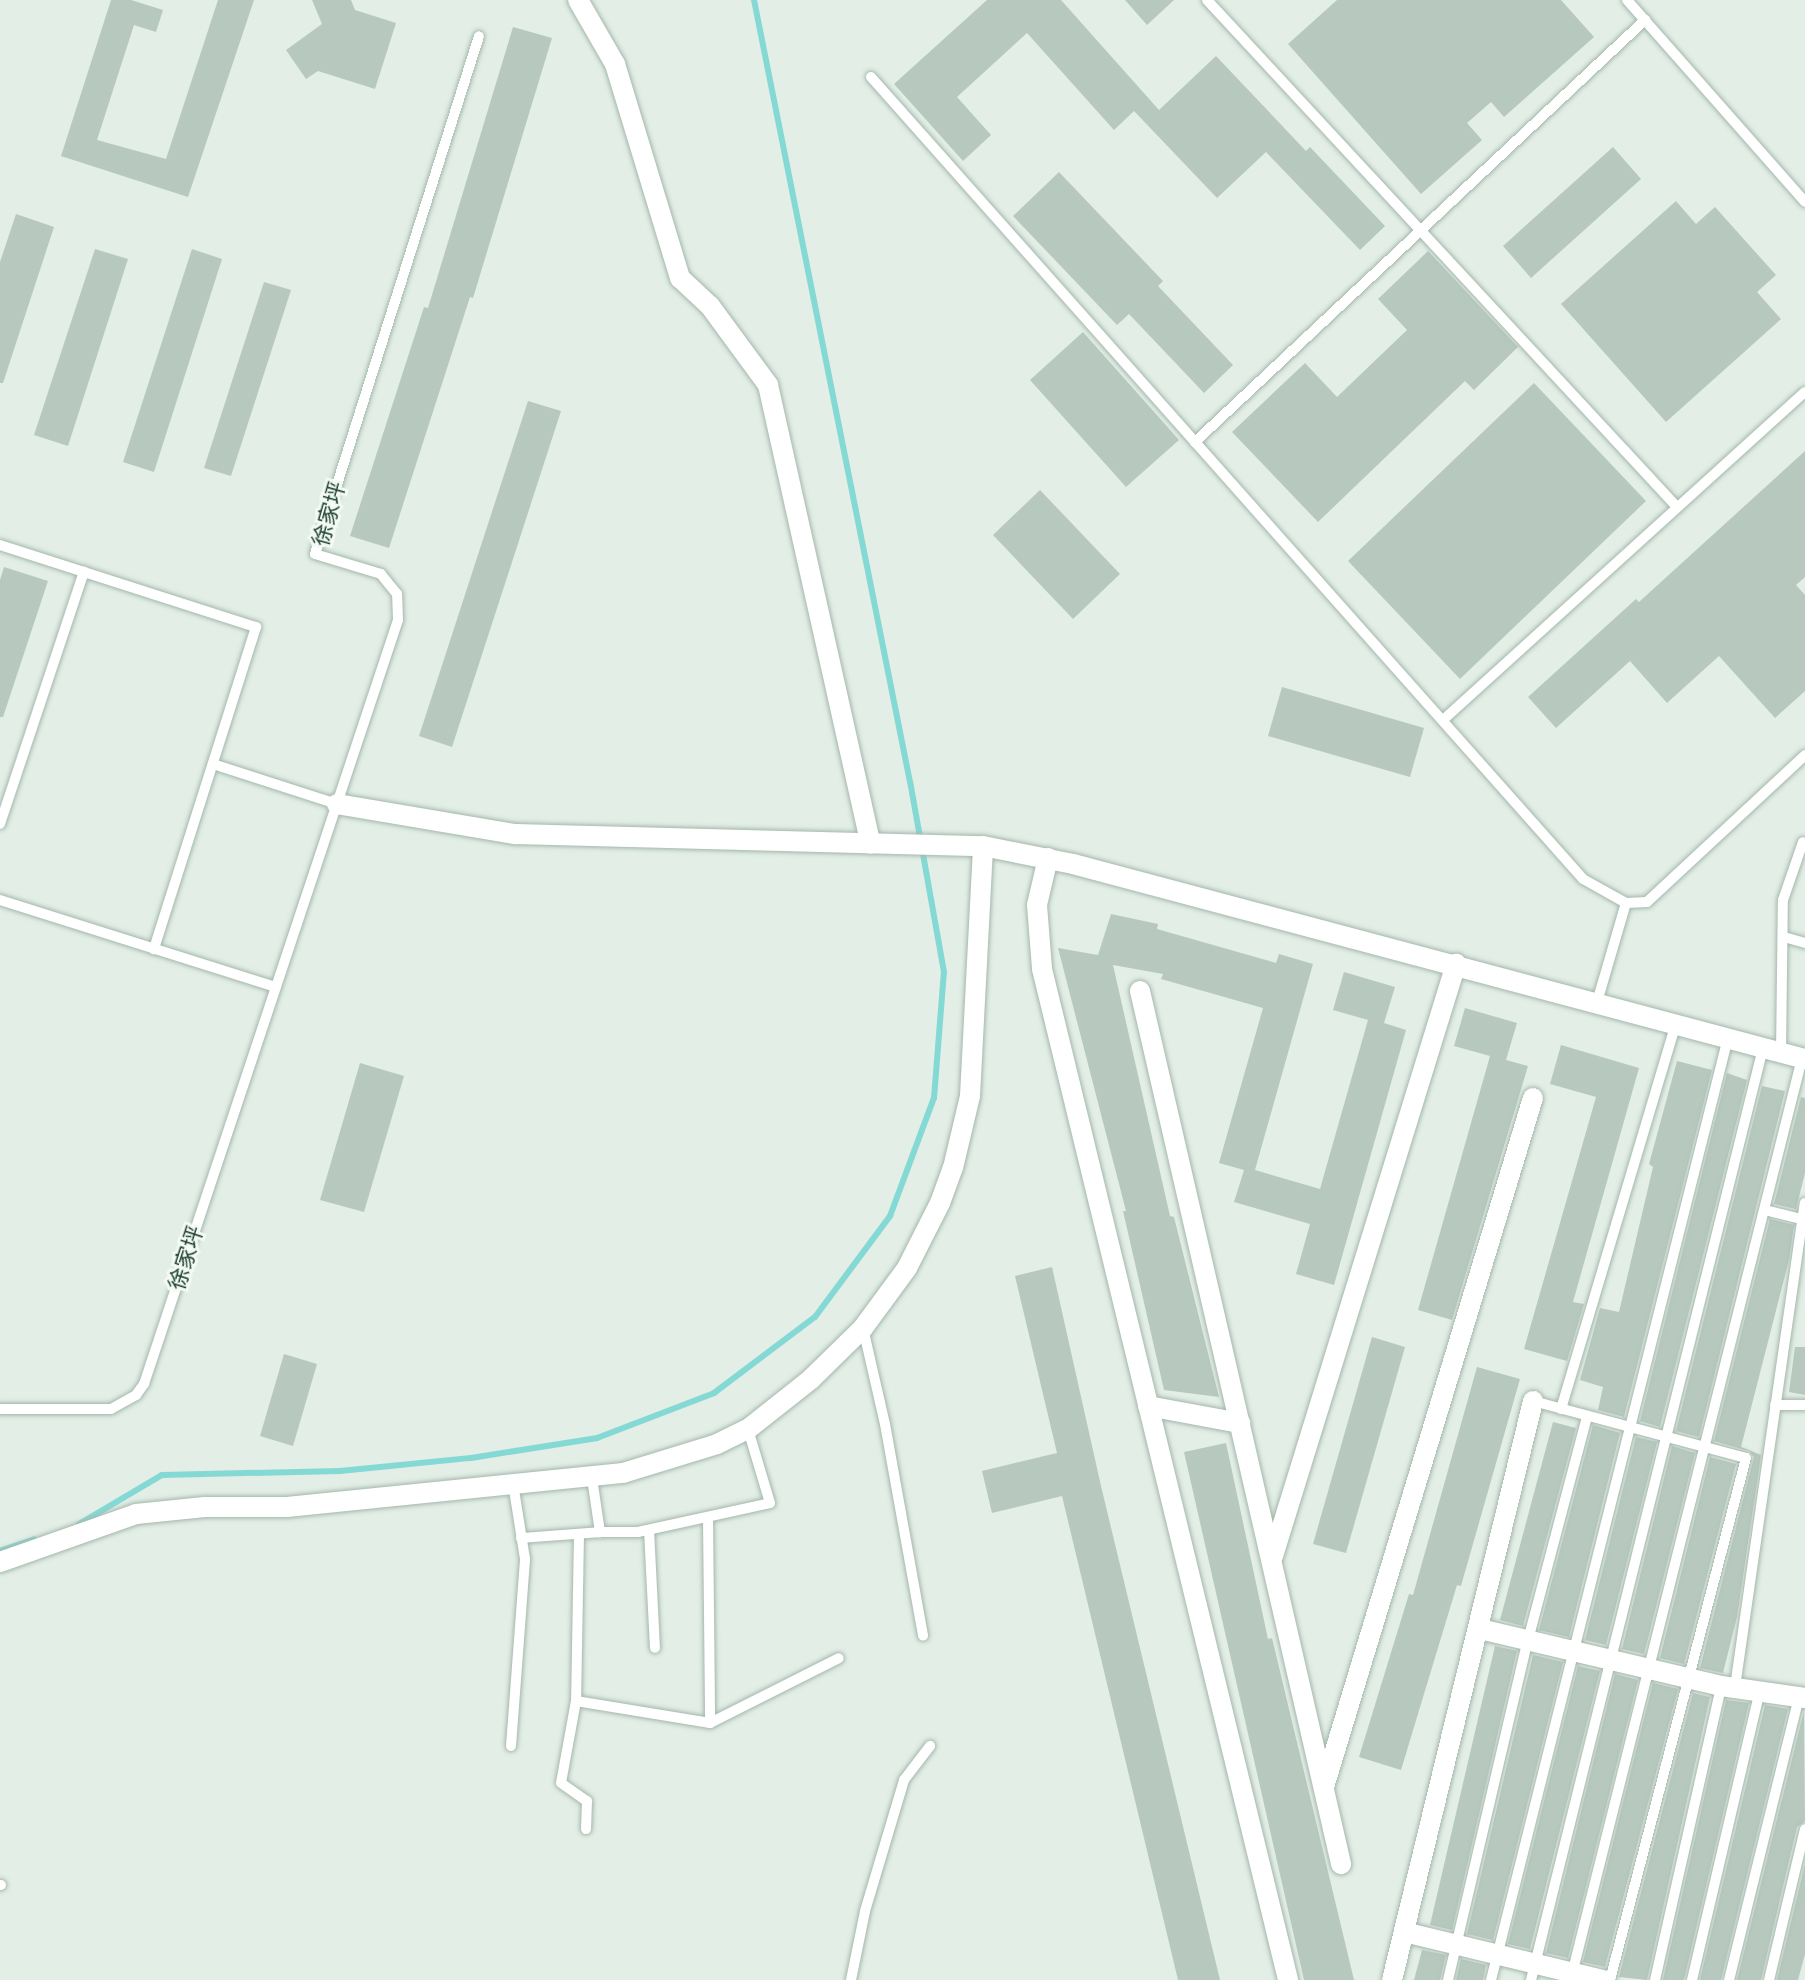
<!DOCTYPE html>
<html>
<head>
<meta charset="utf-8">
<style>
  body { margin:0 }
  #map { position:relative; width:1805px; height:1980px; overflow:hidden; background:#e2eee6; font-family:"PT Sans","Noto Sans SC",sans-serif }
  div>[style] { position:absolute }
  [style*='--x'] { left:calc(var(--x)*1px); top:calc(var(--y)*1px); width:calc(var(--w)*1px); rotate:calc(var(--a)*1deg) }
  .stream>* { height:6px; margin:-3px; padding:0 3px; transform-origin:3px; border-radius:3px; background:#85d9d5 }
  .building>* { inset:0; background:#b7c9bf }
  .roads { filter:drop-shadow(0 0 2px #a4b7ac) drop-shadow(0 0 2px #a4b7ac) }
  .service>* { height:10px; margin:-5px; padding:0 5px; transform-origin:5px; border-radius:5px; background:#fff }
  .minor>* { height:20px; margin:-10px; padding:0 10px; transform-origin:10px; border-radius:10px; background:#fff }
  span { translate:-50% -50%; white-space:nowrap; text-align:center; line-height:1.15; -webkit-text-stroke:6px #f3faf5; paint-order:stroke }
  .street-label { font-size:22px; color:#204132 }
</style>
</head>
<body>
<div id="map">
  <div class="stream">
    <i style="--x:79;--y:1524;--w:96;--a:-30.6"></i>
    <i style="--x:162;--y:1475;--w:178;--a:-1.3"></i>
    <i style="--x:340;--y:1471;--w:132;--a:-5.7"></i>
    <i style="--x:471;--y:1458;--w:128;--a:-9"></i>
    <i style="--x:597;--y:1438;--w:125;--a:-21"></i>
    <i style="--x:714;--y:1393;--w:126;--a:-37"></i>
    <i style="--x:815;--y:1317;--w:126;--a:-53.4"></i>
    <i style="--x:890;--y:1216;--w:126;--a:-69.6"></i>
    <i style="--x:934;--y:1098;--w:126;--a:-85.5"></i>
    <i style="--x:944;--y:972;--w:193;--a:-100.1"></i>
    <i style="--x:910;--y:782;--w:797;--a:-101.28"></i>
    <i style="--x:0;--y:1551;--w:36;--a:-19"></i>
  </div>
  <div class="building">
    <i style="clip-path:polygon(111px 0,131px 0,163px 10px,156px 32px,134px 25px,97px 140px,166px 159px,218px 0,254px 0,188px 197px,61px 156px)"></i>
    <i style="clip-path:polygon(312px 0,351px 0,355px 10px,396px 23px,375px 89px,318px 71px,306px 79px,286px 50px,322px 24px)"></i>
    <i style="clip-path:polygon(987px 0,1061px 0,1159px 110px,1216px 56px,1306px 151px,1310px 147px,1385px 226px,1360px 250px,1266px 152px,1217px 198px,1134px 111px,1114px 130px,1027px 33px,957px 97px,991px 135px,963px 161px,894px 84px)"></i>
    <i style="clip-path:polygon(1125px 0,1174px 0,1147px 25px)"></i>
    <i style="clip-path:polygon(1337px 0,1561px 0,1594px 37px,1504px 117px,1491px 102px,1467px 123px,1482px 140px,1421px 194px,1288px 44px)"></i>
    <i style="clip-path:polygon(513px 27px,552px 38px,473px 298px,470px 297px,389px 548px,350px 536px,424px 307px,428px 308px)"></i>
    <i style="clip-path:polygon(1613px 147px,1641px 179px,1531px 278px,1503px 246px)"></i>
    <i style="clip-path:polygon(1059px 172px,1163px 281px,1158px 286px,1233px 365px,1204px 393px,1129px 314px,1117px 325px,1013px 216px)"></i>
    <i style="clip-path:polygon(1676px 201px,1696px 224px,1715px 207px,1776px 275px,1757px 292px,1781px 319px,1666px 422px,1561px 304px)"></i>
    <i style="clip-path:polygon(16px 214px,54px 227px,3px 383px,0 383px,0 262px)"></i>
    <i style="clip-path:polygon(95px 249px,128px 259px,68px 446px,34px 435px)"></i>
    <i style="clip-path:polygon(192px 249px,222px 259px,154px 472px,123px 462px)"></i>
    <i style="clip-path:polygon(1428px 251px,1518px 347px,1474px 390px,1465px 381px,1318px 522px,1232px 432px,1305px 363px,1337px 397px,1407px 330px,1378px 299px)"></i>
    <i style="clip-path:polygon(264px 282px,291px 290px,231px 476px,204px 468px)"></i>
    <i style="clip-path:polygon(1083px 332px,1179px 440px,1126px 487px,1030px 380px)"></i>
    <i style="clip-path:polygon(1534px 383px,1646px 501px,1460px 679px,1348px 561px)"></i>
    <i style="clip-path:polygon(528px 401px,561px 411px,452px 747px,419px 736px)"></i>
    <i style="clip-path:polygon(1805px 451px,1805px 577px,1796px 585px,1805px 595px,1805px 691px,1775px 718px,1719px 656px,1667px 703px,1630px 661px,1556px 728px,1528px 697px,1636px 599px,1639px 602px)"></i>
    <i style="clip-path:polygon(1040px 490px,1120px 574px,1073px 619px,993px 535px)"></i>
    <i style="clip-path:polygon(4px 567px,48px 581px,3px 717px,0 717px,0 580px)"></i>
    <i style="clip-path:polygon(1282px 687px,1424px 728px,1410px 777px,1268px 736px)"></i>
    <i style="clip-path:polygon(1111px 914px,1158px 924px,1157px 929px,1276px 963px,1279px 954px,1313px 964px,1255px 1170px,1320px 1189px,1368px 1020px,1333px 1010px,1344px 972px,1395px 987px,1384px 1023px,1406px 1030px,1334px 1285px,1296px 1274px,1310px 1224px,1234px 1202px,1244px 1170px,1219px 1163px,1263px 1008px,1161px 979px,1163px 974px,1113px 965px,1170px 1216px,1174px 1217px,1219px 1397px,1164px 1390px,1123px 1211px,1126px 1211px,1058px 948px,1098px 955px)"></i>
    <i style="clip-path:polygon(1465px 1008px,1517px 1023px,1506px 1060px,1528px 1066px,1452px 1320px,1418px 1310px,1490px 1056px,1454px 1046px)"></i>
    <i style="clip-path:polygon(1561px 1045px,1639px 1068px,1573px 1302px,1584px 1304px,1567px 1361px,1524px 1349px,1596px 1097px,1550px 1084px)"></i>
    <i style="clip-path:polygon(1677px 1061px,1712px 1070px,1624px 1417px,1598px 1410px,1603px 1387px,1580px 1380px,1600px 1308px,1619px 1312px,1653px 1167px,1649px 1164px)"></i>
    <i style="clip-path:polygon(360px 1063px,404px 1076px,364px 1212px,320px 1200px)"></i>
    <i style="clip-path:polygon(1727px 1073px,1747px 1080px,1660px 1427px,1640px 1421px)"></i>
    <i style="clip-path:polygon(1762px 1086px,1785px 1091px,1699px 1437px,1676px 1431px)"></i>
    <i style="clip-path:polygon(1801px 1097px,1805px 1098px,1805px 1173px,1796px 1209px,1774px 1204px)"></i>
    <i style="clip-path:polygon(1770px 1219px,1794px 1225px,1789px 1260px,1741px 1447px,1761px 1455px,1737px 1617px,1723px 1673px,1700px 1668px,1754px 1457px,1749px 1451px,1714px 1441px)"></i>
    <i style="clip-path:polygon(1052px 1267px,1101px 1486px,1220px 1980px,1178px 1980px,1062px 1496px,992px 1513px,982px 1471px,1057px 1453px,1015px 1276px)"></i>
    <i style="clip-path:polygon(1372px 1337px,1405px 1347px,1346px 1553px,1313px 1544px)"></i>
    <i style="clip-path:polygon(1795px 1347px,1805px 1347px,1805px 1395px,1789px 1392px)"></i>
    <i style="clip-path:polygon(284px 1354px,317px 1364px,293px 1446px,260px 1436px)"></i>
    <i style="clip-path:polygon(1477px 1367px,1520px 1379px,1461px 1586px,1457px 1585px,1401px 1770px,1359px 1757px,1409px 1594px,1413px 1595px)"></i>
    <i style="clip-path:polygon(1553px 1422px,1576px 1428px,1523px 1626px,1500px 1620px)"></i>
    <i style="clip-path:polygon(1593px 1425px,1620px 1433px,1569px 1637px,1539px 1630px)"></i>
    <i style="clip-path:polygon(1636px 1437px,1657px 1442px,1606px 1645px,1585px 1640px)"></i>
    <i style="clip-path:polygon(1226px 1443px,1268px 1639px,1272px 1638px,1354px 1980px,1304px 1980px,1184px 1452px)"></i>
    <i style="clip-path:polygon(1672px 1446px,1695px 1453px,1644px 1654px,1622px 1649px)"></i>
    <i style="clip-path:polygon(1710px 1457px,1736px 1464px,1684px 1664px,1660px 1658px)"></i>
    <i style="clip-path:polygon(1495px 1646px,1517px 1651px,1452px 1930px,1430px 1925px)"></i>
    <i style="clip-path:polygon(1533px 1655px,1563px 1662px,1493px 1940px,1467px 1934px)"></i>
    <i style="clip-path:polygon(1578px 1666px,1600px 1671px,1530px 1949px,1508px 1944px)"></i>
    <i style="clip-path:polygon(1615px 1674px,1638px 1680px,1568px 1958px,1546px 1953px)"></i>
    <i style="clip-path:polygon(1653px 1683px,1678px 1689px,1605px 1967px,1583px 1962px)"></i>
    <i style="clip-path:polygon(1693px 1693px,1710px 1697px,1647px 1980px,1619px 1977px)"></i>
    <i style="clip-path:polygon(1726px 1700px,1749px 1703px,1684px 1980px,1663px 1980px)"></i>
    <i style="clip-path:polygon(1765px 1705px,1788px 1709px,1721px 1980px,1700px 1980px)"></i>
    <i style="clip-path:polygon(1804px 1711px,1805px 1821px,1797px 1827px,1761px 1980px,1737px 1980px)"></i>
    <i style="clip-path:polygon(1805px 1864px,1805px 1954px,1798px 1980px,1777px 1980px)"></i>
    <i style="clip-path:polygon(1422px 1950px,1446px 1955px,1440px 1980px,1414px 1980px)"></i>
    <i style="clip-path:polygon(1461px 1959px,1486px 1965px,1483px 1980px,1456px 1980px)"></i>
  </div>
  <div class="roads">
    <div class="service">
      <i style="--x:1207;--y:0;--w:691;--a:47.17"></i>
      <i style="--x:1627;--y:0;--w:269;--a:48.6"></i>
      <i style="--x:871;--y:77;--w:1072;--a:48.4"></i>
      <i style="--x:1583;--y:879;--w:49;--a:29.2"></i>
      <i style="--x:1626;--y:903;--w:21;--a:-3"></i>
      <i style="--x:1647;--y:902;--w:216;--a:-42.9"></i>
      <i style="--x:1195;--y:442;--w:617;--a:-43.16"></i>
      <i style="--x:0;--y:545;--w:269;--a:17.8"></i>
      <i style="--x:256;--y:627;--w:338;--a:107.6"></i>
      <i style="--x:1443;--y:720;--w:488;--a:-42.2"></i>
      <i style="--x:213;--y:764;--w:130;--a:17.9"></i>
      <i style="--x:0;--y:824;--w:266;--a:-71.6"></i>
      <i style="--x:0;--y:900;--w:289;--a:17.5"></i>
      <i style="--x:1784;--y:937;--w:22;--a:16"></i>
      <i style="--x:1597;--y:1002;--w:103;--a:-73.7"></i>
      <i style="--x:1781;--y:1053;--w:153;--a:-89.3"></i>
      <i style="--x:1783;--y:900;--w:61;--a:-71"></i>
      <i style="--x:1765;--y:1210;--w:38;--a:14"></i>
      <i style="--x:863;--y:1328;--w:98;--a:77.1"></i>
      <i style="--x:885;--y:1424;--w:215;--a:79.8"></i>
      <i style="--x:1533;--y:1401;--w:220;--a:15"></i>
      <i style="--x:1746;--y:1458;--w:539;--a:104.6"></i>
      <i style="--x:1775;--y:1405;--w:30;--a:0"></i>
      <i style="--x:0;--y:1409;--w:111;--a:0"></i>
      <i style="--x:111;--y:1409;--w:29;--a:-29"></i>
      <i style="--x:136;--y:1395;--w:14;--a:-54"></i>
      <i style="--x:144;--y:1384;--w:805;--a:-71.61"></i>
      <i style="--x:398;--y:620;--w:26;--a:-92"></i>
      <i style="--x:397;--y:594;--w:26;--a:-129"></i>
      <i style="--x:381;--y:574;--w:69;--a:-163.1"></i>
      <i style="--x:315;--y:554;--w:543;--a:-72.43"></i>
      <i style="--x:1561;--y:1409;--w:402;--a:-73.4"></i>
      <i style="--x:592;--y:1478;--w:55;--a:81.6"></i>
      <i style="--x:600;--y:1532;--w:38;--a:0"></i>
      <i style="--x:638;--y:1532;--w:135;--a:-12.4"></i>
      <i style="--x:770;--y:1503;--w:77;--a:-106.6"></i>
      <i style="--x:708;--y:1517;--w:206;--a:89.4"></i>
      <i style="--x:649;--y:1530;--w:118;--a:87.1"></i>
      <i style="--x:579;--y:1534;--w:167;--a:91"></i>
      <i style="--x:576;--y:1701;--w:136;--a:9.3"></i>
      <i style="--x:710;--y:1723;--w:144;--a:-26.7"></i>
      <i style="--x:521;--y:1538;--w:79;--a:-4.3"></i>
      <i style="--x:1735;--y:1687;--w:489;--a:-81.8"></i>
      <i style="--x:576;--y:1701;--w:83;--a:100.4"></i>
      <i style="--x:561;--y:1783;--w:32;--a:35"></i>
      <i style="--x:587;--y:1801;--w:28;--a:92"></i>
      <i style="--x:511;--y:1746;--w:188;--a:-85.7"></i>
      <i style="--x:525;--y:1559;--w:77;--a:-99"></i>
      <i style="--x:0;--y:1885;--w:1;--a:0"></i>
      <i style="--x:1572;--y:1974;--w:944;--a:-75.9"></i>
      <i style="--x:851;--y:1980;--w:70;--a:-78.5"></i>
      <i style="--x:865;--y:1911;--w:137;--a:-73.4"></i>
      <i style="--x:904;--y:1780;--w:43;--a:-52.6"></i>
      <i style="--x:1448;--y:1980;--w:349;--a:-76.8"></i>
      <i style="--x:1528;--y:1640;--w:231;--a:-75.2"></i>
      <i style="--x:1491;--y:1980;--w:971;--a:-75.88"></i>
      <i style="--x:1531;--y:1980;--w:960;--a:-76.02"></i>
      <i style="--x:1655;--y:1980;--w:301;--a:-77.3"></i>
      <i style="--x:1692;--y:1980;--w:297;--a:-76.8"></i>
      <i style="--x:1729;--y:1980;--w:292;--a:-76.1"></i>
      <i style="--x:1769;--y:1980;--w:155;--a:-76.6"></i>
    </div>
    <div class="minor">
      <i style="--x:578;--y:0;--w:74;--a:60"></i>
      <i style="--x:615;--y:64;--w:224;--a:73.1"></i>
      <i style="--x:680;--y:278;--w:41;--a:43"></i>
      <i style="--x:710;--y:306;--w:98;--a:53.7"></i>
      <i style="--x:768;--y:385;--w:470;--a:77.4"></i>
      <i style="--x:337;--y:804;--w:181;--a:9.6"></i>
      <i style="--x:515;--y:834;--w:468;--a:1.5"></i>
      <i style="--x:983;--y:846;--w:92;--a:11.3"></i>
      <i style="--x:1073;--y:864;--w:758;--a:14.92"></i>
      <i style="--x:1048;--y:858;--w:48;--a:103.2"></i>
      <i style="--x:1037;--y:905;--w:64;--a:85.5"></i>
      <i style="--x:1042;--y:969;--w:1040;--a:76.32"></i>
      <i style="--x:1140;--y:991;--w:896;--a:77.03"></i>
      <i style="--x:1148;--y:1406;--w:94;--a:10.5"></i>
      <i style="--x:1273;--y:1556;--w:620;--a:-72.82"></i>
      <i style="--x:0;--y:1562;--w:144;--a:-19.4"></i>
      <i style="--x:136;--y:1514;--w:69;--a:-5.8"></i>
      <i style="--x:205;--y:1507;--w:82;--a:0"></i>
      <i style="--x:287;--y:1507;--w:338;--a:-5.8"></i>
      <i style="--x:623;--y:1473;--w:98;--a:-17.1"></i>
      <i style="--x:717;--y:1444;--w:34;--a:-26"></i>
      <i style="--x:748;--y:1429;--w:80;--a:-38.4"></i>
      <i style="--x:811;--y:1379;--w:73;--a:-44.4"></i>
      <i style="--x:863;--y:1328;--w:74;--a:-53.7"></i>
      <i style="--x:907;--y:1268;--w:73;--a:-63.1"></i>
      <i style="--x:940;--y:1203;--w:37;--a:-70"></i>
      <i style="--x:953;--y:1168;--w:74;--a:-76.7"></i>
      <i style="--x:970;--y:1096;--w:250;--a:-87"></i>
      <i style="--x:1480;--y:1629;--w:248;--a:13.3"></i>
      <i style="--x:1721;--y:1686;--w:85;--a:8.1"></i>
      <i style="--x:1324;--y:1787;--w:720;--a:-73.13"></i>
      <i style="--x:1404;--y:1932;--w:205;--a:13.6"></i>
      <i style="--x:1392;--y:1980;--w:596;--a:-76.31"></i>
    </div>
  </div>
  <div class="street-label">
    <span style="left:329px;top:514px;rotate:-74deg">徐家坪</span>
    <span style="left:186px;top:1258px;rotate:-72deg">徐家坪</span>
  </div>
</div>
</body>
</html>
